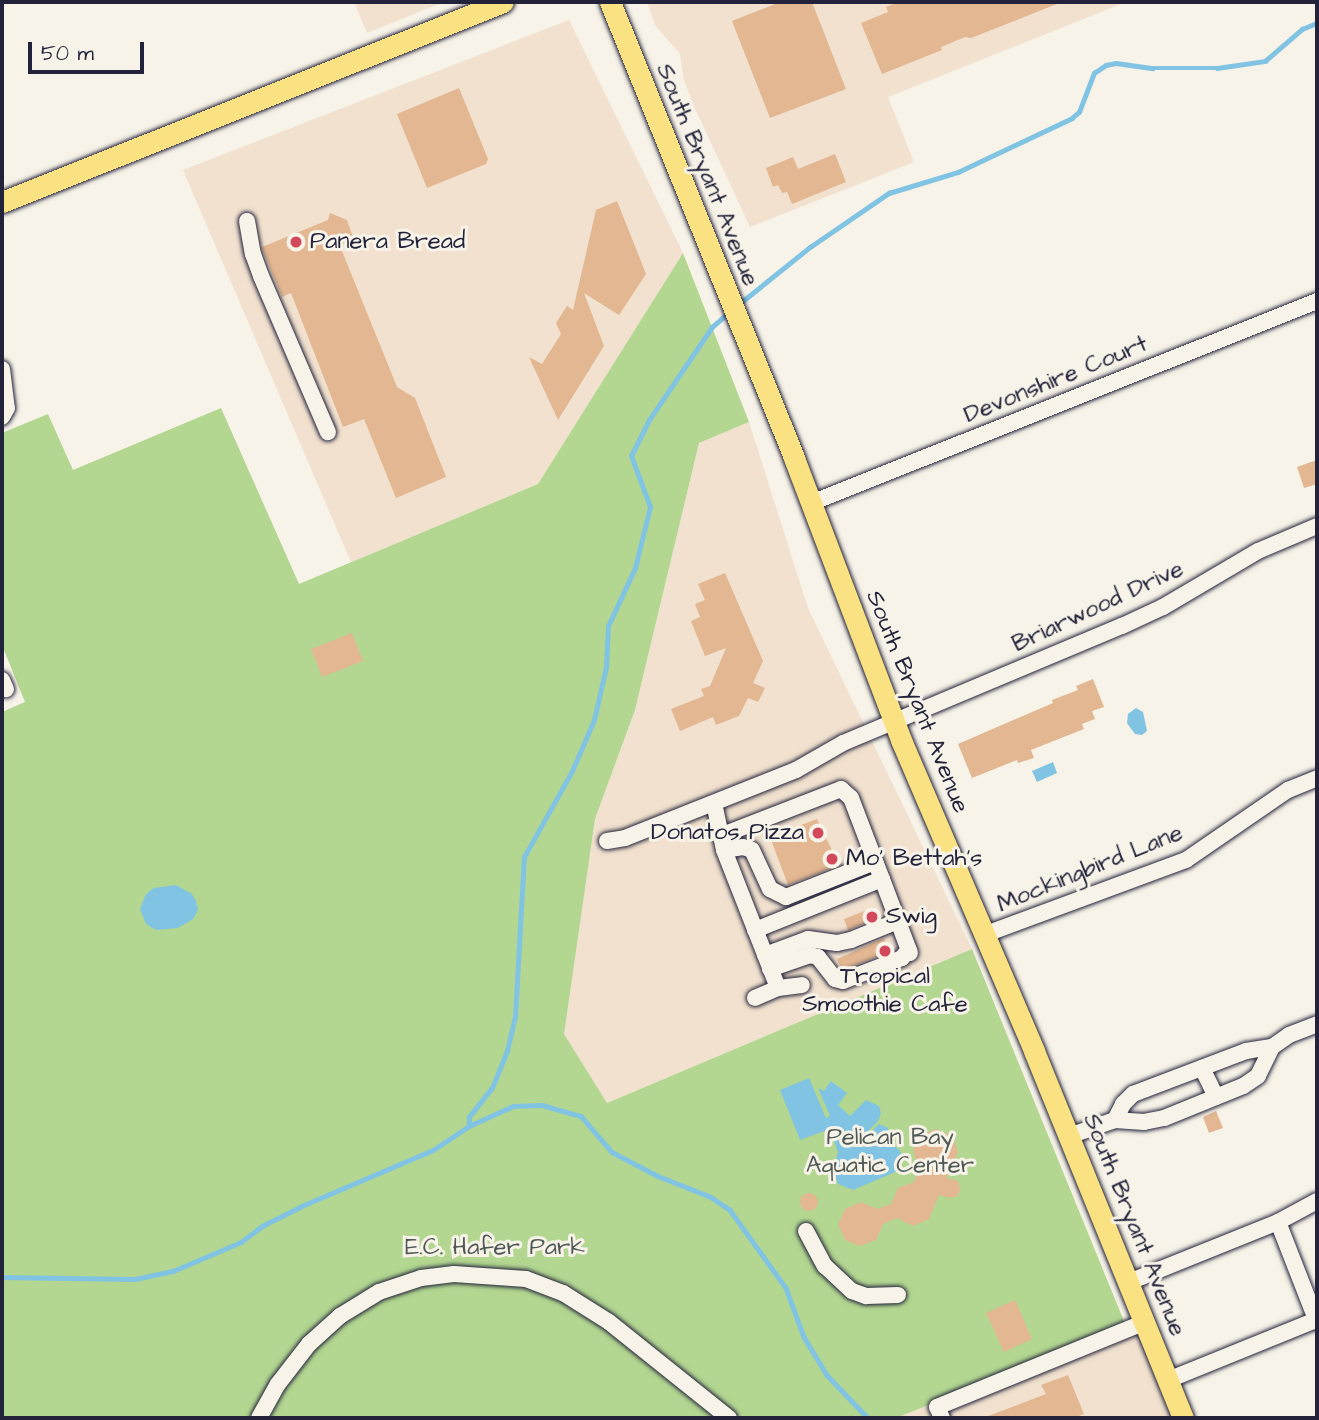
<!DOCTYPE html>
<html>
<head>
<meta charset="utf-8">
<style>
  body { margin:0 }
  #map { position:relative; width:1319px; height:1420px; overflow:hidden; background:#f7f3e8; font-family:"Architects Daughter",sans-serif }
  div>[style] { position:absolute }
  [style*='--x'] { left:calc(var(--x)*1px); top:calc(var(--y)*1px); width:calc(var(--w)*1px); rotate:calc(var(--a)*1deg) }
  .built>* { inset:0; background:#f1e1ce }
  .green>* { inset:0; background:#b3d791 }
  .water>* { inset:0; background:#81c3e2 }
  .stream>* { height:4.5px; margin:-2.25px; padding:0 2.25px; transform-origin:2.25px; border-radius:2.25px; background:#81c3e2 }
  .building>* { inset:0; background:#e2b792 }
  .round { border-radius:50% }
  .roads { filter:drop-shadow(0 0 2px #22223b) drop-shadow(0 0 2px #22223b) }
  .minor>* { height:16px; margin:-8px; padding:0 8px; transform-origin:8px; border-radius:8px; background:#f7f3e8 }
  .major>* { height:21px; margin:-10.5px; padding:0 10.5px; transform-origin:10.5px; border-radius:10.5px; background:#fae181 }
  .dots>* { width:19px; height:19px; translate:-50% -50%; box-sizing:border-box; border:4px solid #f7f3e8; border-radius:50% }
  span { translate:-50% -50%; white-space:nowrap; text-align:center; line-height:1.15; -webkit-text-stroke:6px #f7f3e8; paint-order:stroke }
  .street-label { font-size:24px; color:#22223b }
  .poi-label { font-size:24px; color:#22223b }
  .left { translate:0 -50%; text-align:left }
  .right { translate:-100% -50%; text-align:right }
  .park-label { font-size:24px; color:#4e5855 }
  .frame { position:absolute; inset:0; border:4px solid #22223b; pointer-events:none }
  .scale { position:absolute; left:28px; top:42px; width:116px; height:32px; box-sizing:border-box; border:4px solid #22223b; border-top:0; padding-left:9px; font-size:21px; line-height:24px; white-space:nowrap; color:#22223b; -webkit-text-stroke:5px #f7f3e8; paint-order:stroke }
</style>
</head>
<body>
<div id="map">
  <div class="built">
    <i style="clip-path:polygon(354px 2px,444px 2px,367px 33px)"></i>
    <i style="clip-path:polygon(647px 2px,1126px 2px,888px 97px,914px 162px,750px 227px,693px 104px,684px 80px,680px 54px,655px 25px)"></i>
    <i style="clip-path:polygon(569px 20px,683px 253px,538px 484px,351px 562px,183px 170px)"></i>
    <i style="clip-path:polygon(749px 422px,808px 608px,972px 949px,607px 1103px,563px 1034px,595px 819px,635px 710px,699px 443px)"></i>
    <i style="clip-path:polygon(1144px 1319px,1183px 1418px,896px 1418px)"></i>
  </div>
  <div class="green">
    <i style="clip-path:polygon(683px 253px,749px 422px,699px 443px,635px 710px,595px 819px,564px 1034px,607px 1103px,972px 949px,1126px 1326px,896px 1418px,2px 1418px,2px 712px,25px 702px,2px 645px,2px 433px,48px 414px,73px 470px,221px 408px,299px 584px,538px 484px)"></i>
  </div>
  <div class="water">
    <i style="clip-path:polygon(1136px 708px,1143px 712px,1147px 731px,1142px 735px,1135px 734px,1127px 723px,1128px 714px)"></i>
    <i style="clip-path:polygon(1053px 762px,1057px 773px,1037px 782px,1032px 771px)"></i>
    <i style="clip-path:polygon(176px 885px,192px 894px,196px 901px,198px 910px,193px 919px,178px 928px,156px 930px,146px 924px,140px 909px,146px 894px,154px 888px)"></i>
    <i style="clip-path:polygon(809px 1078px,826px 1118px,830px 1116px,818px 1088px,824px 1091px,831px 1081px,847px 1093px,838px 1105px,850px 1116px,866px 1100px,879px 1106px,881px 1113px,878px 1121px,868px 1131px,871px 1132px,879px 1124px,888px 1128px,888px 1134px,879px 1140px,882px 1145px,895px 1146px,900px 1151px,903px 1158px,900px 1170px,853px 1190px,838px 1184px,833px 1169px,838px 1152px,830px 1129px,800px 1140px,780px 1090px)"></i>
  </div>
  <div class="stream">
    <i style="--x:739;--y:304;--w:91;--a:-38.8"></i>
    <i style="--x:810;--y:247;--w:96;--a:-34.4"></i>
    <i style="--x:889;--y:193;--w:72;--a:-16.9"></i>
    <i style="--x:958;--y:172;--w:126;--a:-25.3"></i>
    <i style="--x:1072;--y:118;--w:9;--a:-41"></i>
    <i style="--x:1079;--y:112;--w:42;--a:-69"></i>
    <i style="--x:1094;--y:73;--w:14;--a:-34"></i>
    <i style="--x:1106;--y:65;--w:10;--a:-11"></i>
    <i style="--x:1116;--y:63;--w:37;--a:8"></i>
    <i style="--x:1153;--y:68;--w:64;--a:0"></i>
    <i style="--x:1217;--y:68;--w:49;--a:-8.3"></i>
    <i style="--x:1265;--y:61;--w:49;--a:-40.9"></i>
    <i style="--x:1302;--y:29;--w:16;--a:-22"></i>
    <i style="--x:469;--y:1126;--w:9;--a:-90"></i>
    <i style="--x:469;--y:1117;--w:37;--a:-52"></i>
    <i style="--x:492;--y:1088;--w:40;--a:-68"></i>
    <i style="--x:507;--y:1051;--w:35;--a:-77"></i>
    <i style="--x:515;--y:1017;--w:160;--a:-86.8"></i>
    <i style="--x:524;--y:857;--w:98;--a:-60.8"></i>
    <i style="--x:572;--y:771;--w:56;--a:-66.7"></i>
    <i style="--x:594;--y:720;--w:54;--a:-77.2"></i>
    <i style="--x:606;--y:667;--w:41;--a:-87.2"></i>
    <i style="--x:608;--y:626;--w:64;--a:-65"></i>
    <i style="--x:635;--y:568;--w:63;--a:-76.2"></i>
    <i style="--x:650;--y:507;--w:54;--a:-110.4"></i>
    <i style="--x:631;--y:456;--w:40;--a:-63.4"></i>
    <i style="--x:649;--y:420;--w:112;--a:-55.9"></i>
    <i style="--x:712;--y:327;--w:20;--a:-41"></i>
    <i style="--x:2;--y:1277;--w:133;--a:0.9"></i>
    <i style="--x:135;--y:1279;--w:39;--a:-12"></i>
    <i style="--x:173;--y:1271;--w:74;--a:-23.1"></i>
    <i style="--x:241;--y:1242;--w:26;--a:-37"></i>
    <i style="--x:262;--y:1226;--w:47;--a:-26.6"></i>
    <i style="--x:304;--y:1205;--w:140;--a:-23.1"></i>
    <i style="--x:433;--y:1150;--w:43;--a:-33.7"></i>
    <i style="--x:469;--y:1126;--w:48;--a:-24.4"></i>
    <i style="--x:513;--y:1106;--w:29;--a:-2"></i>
    <i style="--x:542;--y:1105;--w:41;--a:15.8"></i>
    <i style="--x:581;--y:1116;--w:48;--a:49.3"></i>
    <i style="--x:612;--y:1152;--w:52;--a:27.6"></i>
    <i style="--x:658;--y:1176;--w:57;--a:21.6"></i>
    <i style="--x:711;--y:1197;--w:23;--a:34"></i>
    <i style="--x:730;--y:1210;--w:96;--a:54.3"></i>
    <i style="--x:786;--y:1288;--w:52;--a:69.8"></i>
    <i style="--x:804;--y:1337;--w:44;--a:58.8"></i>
    <i style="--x:827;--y:1375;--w:59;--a:46.4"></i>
  </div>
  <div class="building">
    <i style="clip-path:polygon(780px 2px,812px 2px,846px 89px,770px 118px,732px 21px)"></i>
    <i style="clip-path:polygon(899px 2px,1062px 2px,971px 38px,965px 37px,941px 47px,942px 50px,882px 74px,861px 23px,888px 12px,886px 7px)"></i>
    <i style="clip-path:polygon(459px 88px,488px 159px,486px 164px,427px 188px,397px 114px)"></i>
    <i style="clip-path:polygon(835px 154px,846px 182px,792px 204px,787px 192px,782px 193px,778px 185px,773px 187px,766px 168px,793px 157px,798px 169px)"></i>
    <i style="clip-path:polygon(617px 201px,646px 274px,619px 315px,584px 293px,604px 346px,558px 420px,529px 357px,542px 364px,561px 334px,556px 323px,567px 306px,573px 310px,596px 210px)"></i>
    <i style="clip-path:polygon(330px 213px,347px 220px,354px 240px,340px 246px,397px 387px,415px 398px,446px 477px,396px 498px,364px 419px,343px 427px,291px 293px,282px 297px,263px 251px,262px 247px,328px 220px)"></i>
    <i style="clip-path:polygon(1317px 460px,1317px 484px,1304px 488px,1297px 467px)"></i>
    <i style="clip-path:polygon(725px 573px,763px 661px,753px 683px,765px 688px,758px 702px,748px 698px,739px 716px,716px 725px,713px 717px,680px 731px,671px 709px,704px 696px,701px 689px,710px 686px,726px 648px,705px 656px,691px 621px,700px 617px,695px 604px,705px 600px,698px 584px)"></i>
    <i style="clip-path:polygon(352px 633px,363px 661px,322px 677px,311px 649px)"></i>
    <i style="clip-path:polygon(1093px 679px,1104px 707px,1092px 711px,1095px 719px,1082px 724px,1084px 729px,1031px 750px,1034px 758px,1018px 763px,1017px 760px,972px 778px,958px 744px,1053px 703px,1052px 700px,1078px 690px,1076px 686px)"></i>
    <i style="clip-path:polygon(817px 819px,839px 865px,788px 885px,770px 837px)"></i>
    <i style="clip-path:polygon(872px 908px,876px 919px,848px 930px,844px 919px)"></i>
    <i style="clip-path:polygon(884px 938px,889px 952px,842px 970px,837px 959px)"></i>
    <i style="clip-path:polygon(1216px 1111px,1223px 1128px,1209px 1133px,1203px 1117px)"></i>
    <i style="clip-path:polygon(936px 1129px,952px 1136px,958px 1152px,946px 1178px,958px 1181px,960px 1189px,958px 1196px,950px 1198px,939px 1195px,929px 1219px,913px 1226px,897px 1218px,883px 1224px,876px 1240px,860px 1246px,845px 1240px,838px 1224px,845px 1209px,861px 1202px,877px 1209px,891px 1204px,898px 1188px,914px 1182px,919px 1167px,913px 1151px,919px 1136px)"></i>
    <i class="round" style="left:800px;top:1193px;width:18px;height:18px"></i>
    <i style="clip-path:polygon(1015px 1300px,1032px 1339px,1004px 1352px,986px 1313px)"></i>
    <i style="clip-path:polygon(1068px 1375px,1084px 1414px,1073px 1418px,983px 1418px,1046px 1394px,1041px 1385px)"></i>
  </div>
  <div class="roads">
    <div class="minor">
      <i style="--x:247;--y:221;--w:34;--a:80"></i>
      <i style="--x:253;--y:254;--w:23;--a:70"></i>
      <i style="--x:261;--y:276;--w:170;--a:66.8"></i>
      <i style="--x:2;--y:369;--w:39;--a:83"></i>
      <i style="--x:7;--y:408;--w:10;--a:119"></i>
      <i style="--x:811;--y:503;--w:545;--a:-21.76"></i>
      <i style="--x:2;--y:680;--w:10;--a:66"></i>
      <i style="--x:714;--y:803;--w:48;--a:78"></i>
      <i style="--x:724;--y:850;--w:148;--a:68.6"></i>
      <i style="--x:778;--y:988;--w:25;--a:157"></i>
      <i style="--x:720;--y:836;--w:130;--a:-21.2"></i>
      <i style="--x:841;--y:789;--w:13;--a:42"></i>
      <i style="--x:851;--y:798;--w:87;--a:69.1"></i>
      <i style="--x:882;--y:879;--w:137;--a:158.1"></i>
      <i style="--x:607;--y:841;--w:18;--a:-9"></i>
      <i style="--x:625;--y:838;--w:184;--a:-21.7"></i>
      <i style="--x:796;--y:770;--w:54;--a:-29.9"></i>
      <i style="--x:843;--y:743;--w:303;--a:-22.8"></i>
      <i style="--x:1122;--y:626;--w:45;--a:-24.9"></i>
      <i style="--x:1163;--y:607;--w:110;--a:-30.5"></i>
      <i style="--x:1258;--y:551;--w:64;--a:-23"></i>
      <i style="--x:724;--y:850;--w:19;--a:-9"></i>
      <i style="--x:743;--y:847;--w:9;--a:18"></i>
      <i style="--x:752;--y:850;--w:43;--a:65.2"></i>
      <i style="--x:770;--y:889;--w:18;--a:27"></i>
      <i style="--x:786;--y:897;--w:96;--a:-21.5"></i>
      <i style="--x:882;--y:879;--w:79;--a:69.3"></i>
      <i style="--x:986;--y:934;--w:213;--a:-20.3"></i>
      <i style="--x:1186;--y:860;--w:124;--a:-34.5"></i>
      <i style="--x:1288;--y:790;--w:31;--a:-22"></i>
      <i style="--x:765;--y:955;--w:46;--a:-20.4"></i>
      <i style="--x:808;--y:939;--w:29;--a:8"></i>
      <i style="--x:837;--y:943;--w:14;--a:-12"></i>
      <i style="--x:851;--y:940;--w:51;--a:-22"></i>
      <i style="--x:770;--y:969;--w:42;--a:-19.3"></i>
      <i style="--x:810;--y:955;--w:8;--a:14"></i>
      <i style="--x:818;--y:957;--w:28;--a:52"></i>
      <i style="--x:835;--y:979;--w:8;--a:14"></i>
      <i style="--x:843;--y:981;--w:63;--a:-21.3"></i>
      <i style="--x:902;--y:958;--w:11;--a:-52"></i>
      <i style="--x:778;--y:988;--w:24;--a:-7"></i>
      <i style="--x:1272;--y:1047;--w:32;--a:116"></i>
      <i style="--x:1258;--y:1076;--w:18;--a:146"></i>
      <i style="--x:1243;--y:1086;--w:85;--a:157.9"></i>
      <i style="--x:1164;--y:1118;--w:20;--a:169"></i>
      <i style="--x:1144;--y:1122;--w:29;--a:-176"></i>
      <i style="--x:1115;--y:1120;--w:18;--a:-63"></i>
      <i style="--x:1123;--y:1104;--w:14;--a:-45"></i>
      <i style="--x:1133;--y:1094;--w:121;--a:-20.8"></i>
      <i style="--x:1246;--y:1051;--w:26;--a:-9"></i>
      <i style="--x:1272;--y:1047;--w:21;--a:-35"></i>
      <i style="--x:1289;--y:1035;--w:30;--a:-21"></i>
      <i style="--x:1202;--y:1068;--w:32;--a:64"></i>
      <i style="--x:1069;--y:1136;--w:49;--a:-19.2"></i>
      <i style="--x:1278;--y:1222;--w:107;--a:68.7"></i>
      <i style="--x:806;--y:1231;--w:40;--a:62"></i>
      <i style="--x:825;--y:1266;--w:37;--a:43"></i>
      <i style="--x:852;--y:1291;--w:15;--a:20"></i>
      <i style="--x:866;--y:1296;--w:32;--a:-2"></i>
      <i style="--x:1129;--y:1282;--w:161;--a:-21.9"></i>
      <i style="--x:1278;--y:1222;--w:44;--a:-28.3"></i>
      <i style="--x:1168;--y:1380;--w:160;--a:-22.1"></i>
      <i style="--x:259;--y:1418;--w:39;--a:-61"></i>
      <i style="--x:278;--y:1384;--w:51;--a:-52.2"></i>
      <i style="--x:309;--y:1344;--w:42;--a:-42.1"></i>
      <i style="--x:340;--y:1316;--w:46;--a:-31.6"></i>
      <i style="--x:379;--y:1292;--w:44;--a:-18.4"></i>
      <i style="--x:421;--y:1278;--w:33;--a:-7"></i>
      <i style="--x:454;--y:1274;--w:72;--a:4"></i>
      <i style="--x:526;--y:1279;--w:40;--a:21"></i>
      <i style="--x:563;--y:1293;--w:54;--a:32.2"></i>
      <i style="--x:609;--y:1322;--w:154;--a:38.7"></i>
      <i style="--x:942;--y:1418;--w:12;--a:-114"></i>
      <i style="--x:937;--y:1407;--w:225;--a:-22.2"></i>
    </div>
    <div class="major">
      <i style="--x:610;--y:2;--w:492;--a:68"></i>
      <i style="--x:794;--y:458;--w:302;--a:69.2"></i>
      <i style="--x:901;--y:740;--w:338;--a:66.8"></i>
      <i style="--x:1034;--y:1051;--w:396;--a:67.9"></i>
      <i style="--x:2;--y:202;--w:539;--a:-21.76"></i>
    </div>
  </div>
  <div class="dots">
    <i style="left:296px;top:242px;background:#d1495b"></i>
    <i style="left:818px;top:833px;background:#d1495b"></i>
    <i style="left:832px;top:859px;background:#d1495b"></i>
    <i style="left:872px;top:917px;background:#d1495b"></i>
    <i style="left:885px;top:951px;background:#d1495b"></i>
  </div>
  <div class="street-label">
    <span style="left:707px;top:175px;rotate:68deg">South Bryant Avenue</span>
    <span style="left:1056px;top:380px;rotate:-22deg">Devonshire Court</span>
    <span style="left:1098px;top:607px;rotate:-25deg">Briarwood Drive</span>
    <span style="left:917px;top:702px;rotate:68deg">South Bryant Avenue</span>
    <span style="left:1090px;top:869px;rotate:-22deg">Mockingbird Lane</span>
    <span style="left:1134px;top:1225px;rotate:68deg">South Bryant Avenue</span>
  </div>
  <div class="poi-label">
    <span class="left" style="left:310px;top:242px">Panera Bread</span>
    <span class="right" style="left:804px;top:833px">Donatos Pizza</span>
    <span class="left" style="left:846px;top:859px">Mo' Bettah's</span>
    <span class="left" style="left:886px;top:917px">Swig</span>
    <span style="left:885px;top:991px">Tropical<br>Smoothie Cafe</span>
  </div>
  <div class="park-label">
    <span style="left:890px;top:1152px">Pelican Bay<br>Aquatic Center</span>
    <span style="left:495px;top:1248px">E.C. Hafer Park</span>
  </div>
  <div class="frame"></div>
  <div class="scale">50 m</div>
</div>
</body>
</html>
